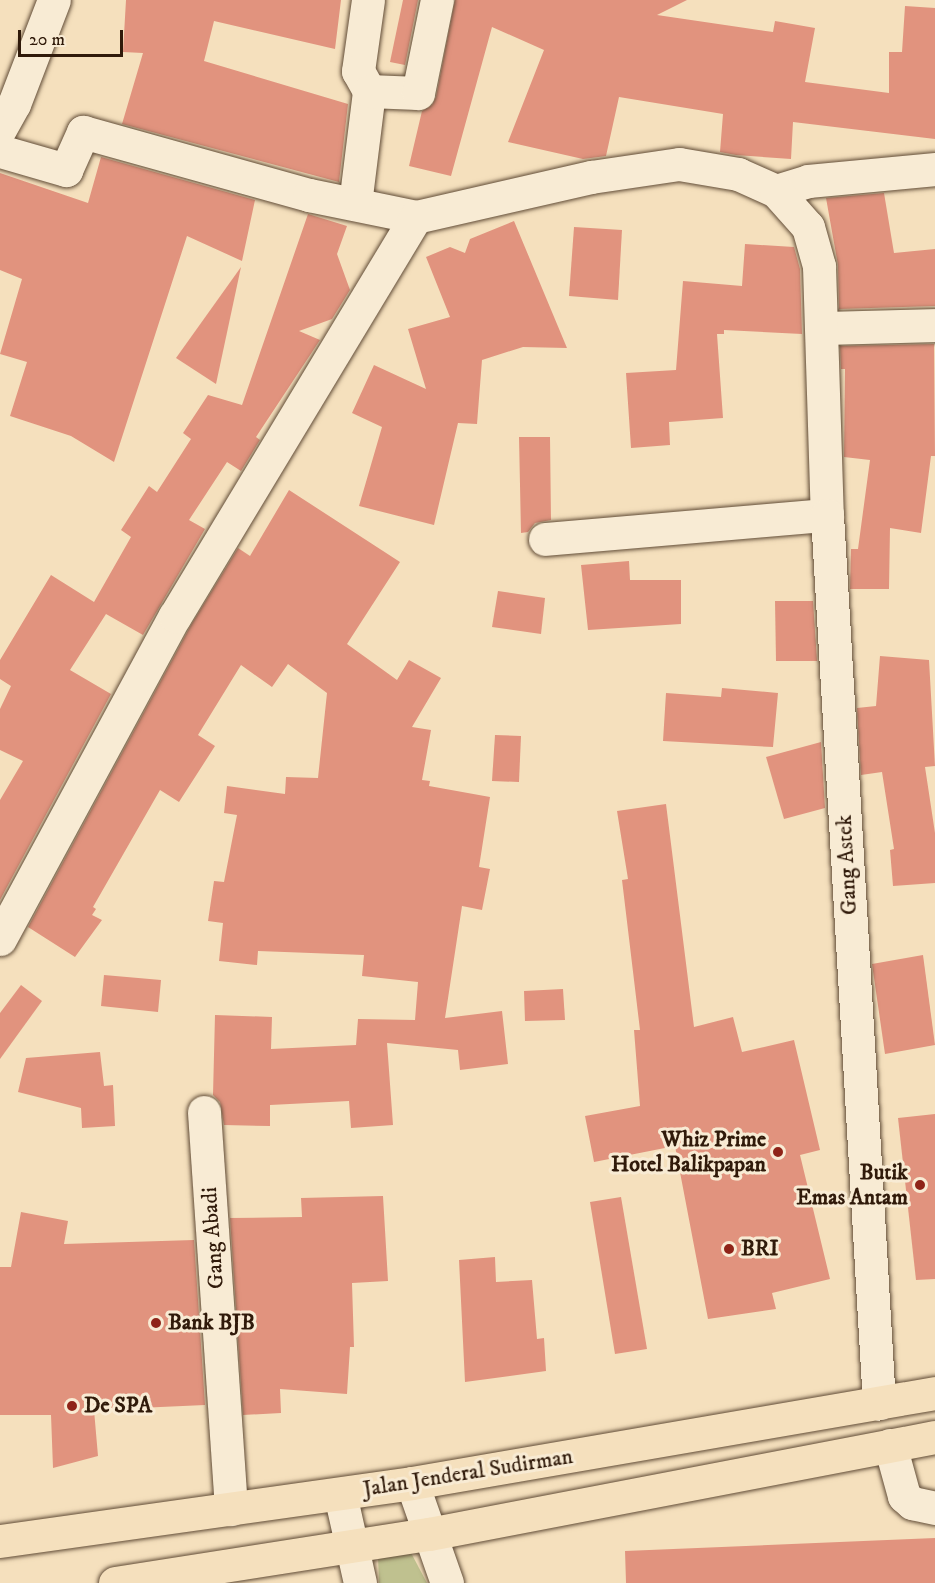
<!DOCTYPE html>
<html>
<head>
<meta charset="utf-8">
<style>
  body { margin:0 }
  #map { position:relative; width:935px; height:1583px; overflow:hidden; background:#f5e0bd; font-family:"IM FELL DW Pica",serif }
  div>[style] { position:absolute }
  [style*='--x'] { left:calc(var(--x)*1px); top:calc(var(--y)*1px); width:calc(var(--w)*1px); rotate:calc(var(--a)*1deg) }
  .green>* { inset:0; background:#bfc18f }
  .building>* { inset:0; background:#e1937e }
  .roads { filter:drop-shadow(0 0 2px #614c37) drop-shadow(0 0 2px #614c37) }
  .minor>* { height:33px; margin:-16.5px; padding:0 16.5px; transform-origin:16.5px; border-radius:16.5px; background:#f8ebd4 }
  .highway>* { height:33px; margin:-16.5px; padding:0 16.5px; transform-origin:16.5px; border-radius:16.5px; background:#f5e0bd }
  .dots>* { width:16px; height:16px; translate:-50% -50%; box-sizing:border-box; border:3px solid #f8ebd4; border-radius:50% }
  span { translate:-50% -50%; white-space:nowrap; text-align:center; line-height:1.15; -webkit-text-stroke:6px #f8ebd4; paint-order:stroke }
  .street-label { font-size:22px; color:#301a0a }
  .poi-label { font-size:22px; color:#301a0a; font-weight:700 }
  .right { translate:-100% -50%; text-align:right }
  .left { translate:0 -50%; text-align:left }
  .scale { position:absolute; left:18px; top:30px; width:105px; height:27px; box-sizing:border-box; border:3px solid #301a0a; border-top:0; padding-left:8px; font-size:18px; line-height:21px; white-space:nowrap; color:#301a0a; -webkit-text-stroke:4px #f8ebd4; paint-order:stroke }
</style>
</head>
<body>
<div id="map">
  <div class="green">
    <i style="clip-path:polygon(409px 1549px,427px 1583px,379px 1583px,378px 1556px)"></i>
  </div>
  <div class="building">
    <i style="clip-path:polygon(126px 0,341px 0,335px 49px,214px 21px,204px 61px,348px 104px,339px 182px,122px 124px,143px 53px,123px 52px)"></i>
    <i style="clip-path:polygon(403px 0,418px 0,405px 65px,390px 62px)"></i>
    <i style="clip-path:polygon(455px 0,687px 0,657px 15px,773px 32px,775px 21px,815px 28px,805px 82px,889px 93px,889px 52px,902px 52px,905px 6px,935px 8px,935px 139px,793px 122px,791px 159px,736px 155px,720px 152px,723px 114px,619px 97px,606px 156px,583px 159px,508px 142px,544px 50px,492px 27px,451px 176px,409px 166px,422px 111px,432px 105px,436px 97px)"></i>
    <i style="clip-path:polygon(101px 157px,255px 200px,242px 261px,187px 236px,114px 462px,71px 436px,10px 416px,27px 362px,0 354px,22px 279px,0 270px,0 173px,88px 203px)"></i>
    <i style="clip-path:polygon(884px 193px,894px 253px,935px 249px,935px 306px,839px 309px,838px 265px,826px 198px)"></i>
    <i style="clip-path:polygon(308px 214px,347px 226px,337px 254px,350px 290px,332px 319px,299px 331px,320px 340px,256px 437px,260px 440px,241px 471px,227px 462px,189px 520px,205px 529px,143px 635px,106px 614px,70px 670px,111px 694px,0 900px,0 800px,23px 761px,0 750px,0 709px,11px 686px,0 679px,0 660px,51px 575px,94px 602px,131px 537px,121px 530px,149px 486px,157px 492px,191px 439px,183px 433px,208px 395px,242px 405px)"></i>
    <i style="clip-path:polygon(514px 221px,567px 348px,523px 347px,482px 360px,477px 424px,458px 423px,434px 525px,359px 506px,382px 427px,352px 413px,374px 365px,426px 389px,408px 329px,450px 317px,426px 257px,450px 247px,465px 253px,470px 239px)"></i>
    <i style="clip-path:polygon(574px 227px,622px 230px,618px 300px,569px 296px)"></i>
    <i style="clip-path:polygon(745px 244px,794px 247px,800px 269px,802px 334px,724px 330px,724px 334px,717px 334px,723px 418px,669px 422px,670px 445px,631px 448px,626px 373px,676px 370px,683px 281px,742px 286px)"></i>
    <i style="clip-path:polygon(241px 267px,216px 384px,176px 358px)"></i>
    <i style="clip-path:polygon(934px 344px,935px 456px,931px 456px,921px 533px,890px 528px,889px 589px,850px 589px,851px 549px,858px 549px,870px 460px,844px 457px,845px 369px,841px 369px,840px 346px)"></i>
    <i style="clip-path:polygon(519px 437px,550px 437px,551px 520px,535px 523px,528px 532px,521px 533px)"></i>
    <i style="clip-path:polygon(289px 490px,400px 562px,347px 644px,397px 680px,409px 660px,441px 678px,412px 727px,431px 730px,422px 780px,430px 781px,429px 786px,490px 797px,479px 867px,490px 869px,482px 910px,462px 906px,445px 1018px,502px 1011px,508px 1064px,460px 1070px,458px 1050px,387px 1043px,393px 1125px,351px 1128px,349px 1101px,270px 1105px,270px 1126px,224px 1125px,220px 1102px,213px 1095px,215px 1015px,272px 1017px,271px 1049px,356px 1045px,358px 1019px,415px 1020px,418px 982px,362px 976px,364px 955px,258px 951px,257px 965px,219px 961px,223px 923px,208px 921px,214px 881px,224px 882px,237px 815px,224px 813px,227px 786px,285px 794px,286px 777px,318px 778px,327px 693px,288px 664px,272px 687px,241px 665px,198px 735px,215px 746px,179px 802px,160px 790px,93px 907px,96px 909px,92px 915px,102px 920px,75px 957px,28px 927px,191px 625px,238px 548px,250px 556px)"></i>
    <i style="clip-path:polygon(629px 561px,630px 580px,681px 580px,681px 624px,588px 630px,581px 565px)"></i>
    <i style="clip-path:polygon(498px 591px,545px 598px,541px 634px,492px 627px)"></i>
    <i style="clip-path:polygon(775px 601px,813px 601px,817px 661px,776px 661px)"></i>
    <i style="clip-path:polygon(880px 656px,929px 660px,935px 766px,925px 767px,935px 833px,935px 883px,893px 886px,890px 850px,894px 849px,882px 772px,861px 775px,857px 708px,876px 706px)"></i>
    <i style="clip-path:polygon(722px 688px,778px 693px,773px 747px,663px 741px,666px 693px,721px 697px)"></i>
    <i style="clip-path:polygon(495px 735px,521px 736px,519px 782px,492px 781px)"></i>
    <i style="clip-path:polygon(821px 742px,825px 808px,784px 819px,766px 757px)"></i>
    <i style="clip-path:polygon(666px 804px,694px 1027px,733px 1017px,742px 1052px,794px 1040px,820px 1150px,800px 1155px,830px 1279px,772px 1293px,776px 1309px,708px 1319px,675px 1146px,594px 1162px,585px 1116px,640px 1106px,634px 1030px,640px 1030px,622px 880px,628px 879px,617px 811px)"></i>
    <i style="clip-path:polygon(923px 955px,935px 1045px,885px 1054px,872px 964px)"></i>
    <i style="clip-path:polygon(104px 975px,161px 980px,158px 1012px,101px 1006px)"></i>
    <i style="clip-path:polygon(21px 985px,42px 1001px,0 1059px,0 1013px)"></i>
    <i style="clip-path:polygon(563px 989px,565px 1020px,525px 1021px,524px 991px)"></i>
    <i style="clip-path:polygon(100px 1052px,104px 1086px,113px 1085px,115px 1126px,82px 1128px,81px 1108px,18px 1092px,26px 1058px)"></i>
    <i style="clip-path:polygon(935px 1114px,935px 1279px,916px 1280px,898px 1118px)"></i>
    <i style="clip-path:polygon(383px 1196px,388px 1281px,352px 1283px,354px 1347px,350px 1347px,347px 1394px,280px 1389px,281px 1413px,243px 1415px,230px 1218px,302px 1217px,301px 1198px)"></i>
    <i style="clip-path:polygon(621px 1197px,647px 1349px,615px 1354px,590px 1202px)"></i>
    <i style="clip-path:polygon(21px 1212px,68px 1221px,64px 1244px,194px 1240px,205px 1405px,94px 1410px,98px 1456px,53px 1468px,51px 1415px,0 1415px,0 1267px,11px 1267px)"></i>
    <i style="clip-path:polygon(495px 1257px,496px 1282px,532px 1280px,537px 1339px,544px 1338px,546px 1371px,465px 1382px,459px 1260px)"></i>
    <i style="clip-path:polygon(935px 1538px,935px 1583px,626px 1583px,625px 1551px)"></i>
  </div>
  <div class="roads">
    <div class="minor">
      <i style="--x:368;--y:0;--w:72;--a:98"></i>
      <i style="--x:358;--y:71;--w:23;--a:61"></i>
      <i style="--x:0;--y:129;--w:29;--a:-61"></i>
      <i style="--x:14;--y:104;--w:111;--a:-69"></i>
      <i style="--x:0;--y:151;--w:69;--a:16.1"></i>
      <i style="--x:66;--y:170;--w:42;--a:-65.9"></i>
      <i style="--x:83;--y:132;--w:235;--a:15.6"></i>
      <i style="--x:309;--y:195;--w:109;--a:11.6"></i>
      <i style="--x:776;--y:191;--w:34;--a:-17"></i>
      <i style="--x:808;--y:181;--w:128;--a:-5.4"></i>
      <i style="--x:355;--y:204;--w:114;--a:-82.9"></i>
      <i style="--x:369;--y:91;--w:49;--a:2.3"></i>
      <i style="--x:418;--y:93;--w:95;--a:-78.5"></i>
      <i style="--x:822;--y:328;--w:113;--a:-1.5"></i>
      <i style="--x:545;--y:539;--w:283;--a:-4.9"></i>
      <i style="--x:0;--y:939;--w:367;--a:-61.6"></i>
      <i style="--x:175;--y:616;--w:466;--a:-58.9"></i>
      <i style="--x:416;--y:217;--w:180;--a:-12.9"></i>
      <i style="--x:591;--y:177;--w:89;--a:-8.4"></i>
      <i style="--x:679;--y:164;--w:60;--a:9.6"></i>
      <i style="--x:738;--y:174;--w:42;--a:24.1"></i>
      <i style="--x:776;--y:191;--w:48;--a:48.4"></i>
      <i style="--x:808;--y:227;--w:41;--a:74.2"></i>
      <i style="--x:819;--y:266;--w:249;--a:88.2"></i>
      <i style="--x:827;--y:515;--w:890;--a:86.65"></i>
      <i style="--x:204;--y:1112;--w:398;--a:86.1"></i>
      <i style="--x:890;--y:1445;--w:53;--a:74.6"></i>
      <i style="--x:904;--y:1496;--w:11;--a:41"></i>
      <i style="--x:912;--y:1503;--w:24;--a:12"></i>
      <i style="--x:412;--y:1483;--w:106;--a:70.7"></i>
      <i style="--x:340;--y:1494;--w:91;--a:77.3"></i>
    </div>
    <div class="highway">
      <i style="--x:0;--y:1541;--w:416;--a:-8"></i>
      <i style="--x:412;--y:1483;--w:531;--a:-9.76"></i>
      <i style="--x:115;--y:1583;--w:318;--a:-8.9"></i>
      <i style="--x:429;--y:1534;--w:515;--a:-10.85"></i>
    </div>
  </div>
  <div class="dots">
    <i style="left:778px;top:1152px;background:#8f2418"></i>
    <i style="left:920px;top:1185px;background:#8f2418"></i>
    <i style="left:729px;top:1249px;background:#8f2418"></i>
    <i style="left:156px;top:1323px;background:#8f2418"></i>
    <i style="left:72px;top:1406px;background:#8f2418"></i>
  </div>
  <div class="street-label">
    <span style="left:847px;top:865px;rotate:-93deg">Gang Astek</span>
    <span style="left:213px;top:1238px;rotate:-94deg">Gang Abadi</span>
    <span style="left:468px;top:1473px;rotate:-9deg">Jalan Jenderal Sudirman</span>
  </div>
  <div class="poi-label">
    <span class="right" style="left:766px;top:1152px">Whiz Prime<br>Hotel Balikpapan</span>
    <span class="right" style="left:908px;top:1185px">Butik<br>Emas Antam</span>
    <span class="left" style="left:741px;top:1249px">BRI</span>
    <span class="left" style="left:168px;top:1323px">Bank BJB</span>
    <span class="left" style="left:84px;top:1406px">De SPA</span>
  </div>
  <div class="scale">20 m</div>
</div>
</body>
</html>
